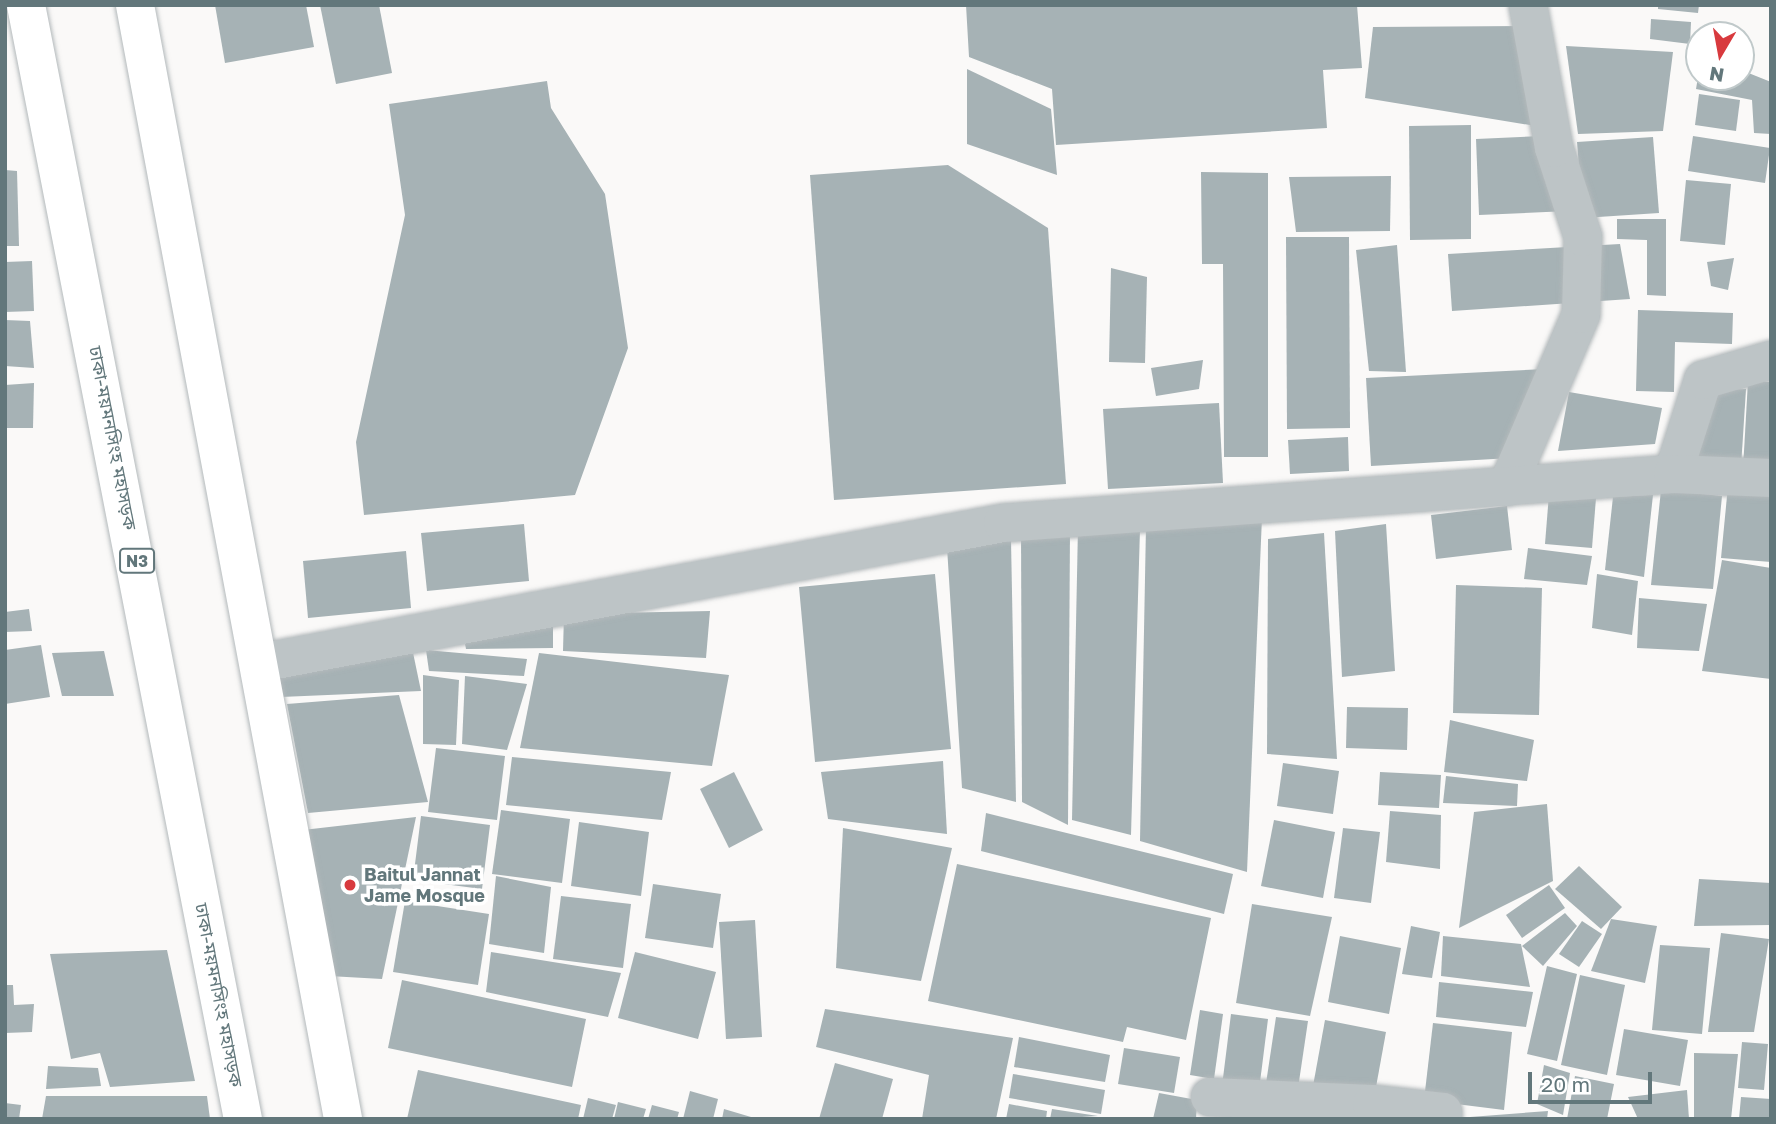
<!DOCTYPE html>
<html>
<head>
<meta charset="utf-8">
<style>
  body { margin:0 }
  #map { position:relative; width:1776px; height:1124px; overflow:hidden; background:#faf9f8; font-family:"Golos Text","Noto Sans Bengali",sans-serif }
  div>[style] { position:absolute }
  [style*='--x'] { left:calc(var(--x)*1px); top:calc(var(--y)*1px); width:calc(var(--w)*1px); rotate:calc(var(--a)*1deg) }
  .building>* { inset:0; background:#a6b2b5 }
  .roads { filter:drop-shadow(0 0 2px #b3b9bb) drop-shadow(0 0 2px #b3b9bb) }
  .street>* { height:38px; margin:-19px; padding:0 19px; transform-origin:19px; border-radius:19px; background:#bdc4c6 }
  .highway>* { height:38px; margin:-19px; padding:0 19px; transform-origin:19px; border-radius:19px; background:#fff }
  .dots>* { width:19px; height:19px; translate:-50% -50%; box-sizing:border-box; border:4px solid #fff; border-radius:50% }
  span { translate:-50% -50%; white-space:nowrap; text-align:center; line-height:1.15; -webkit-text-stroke:7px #fff; paint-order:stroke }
  .shield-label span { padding:2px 5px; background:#fff; border:2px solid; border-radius:5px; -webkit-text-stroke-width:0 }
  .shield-label { font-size:16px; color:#62777b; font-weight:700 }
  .street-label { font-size:18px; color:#62777b }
  .poi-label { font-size:18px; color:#62777b; font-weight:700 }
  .left { translate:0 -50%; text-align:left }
  .frame { position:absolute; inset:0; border:7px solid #62777b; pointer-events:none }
  .north { position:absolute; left:1685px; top:21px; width:70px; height:70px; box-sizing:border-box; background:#fff; border:2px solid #c0c9ca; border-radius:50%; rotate:190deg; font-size:19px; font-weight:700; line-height:28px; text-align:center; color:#62777b }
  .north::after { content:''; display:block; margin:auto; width:24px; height:32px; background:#d83a3e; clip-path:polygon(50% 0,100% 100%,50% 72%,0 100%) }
  .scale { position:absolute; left:1528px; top:1072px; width:124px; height:32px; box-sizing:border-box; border:4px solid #62777b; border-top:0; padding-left:9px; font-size:21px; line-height:24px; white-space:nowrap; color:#62777b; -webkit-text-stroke:5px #fff; paint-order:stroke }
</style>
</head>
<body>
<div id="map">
  <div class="building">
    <i style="clip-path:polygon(215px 5px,306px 5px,314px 47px,225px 63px)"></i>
    <i style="clip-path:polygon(320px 5px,379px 5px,392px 73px,336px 84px)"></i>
    <i style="clip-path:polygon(966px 5px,1357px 5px,1362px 68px,1323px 70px,1327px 128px,1056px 145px,1052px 89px,969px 57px)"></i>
    <i style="clip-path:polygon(1658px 5px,1699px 5px,1698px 13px,1658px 9px)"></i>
    <i style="clip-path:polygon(1651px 19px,1691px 22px,1690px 44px,1650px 39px)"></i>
    <i style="clip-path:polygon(1524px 26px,1542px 127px,1365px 98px,1373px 27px)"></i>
    <i style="clip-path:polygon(1566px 46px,1673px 52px,1663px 131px,1578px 134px)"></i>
    <i style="clip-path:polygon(967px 69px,1051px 109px,1057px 175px,967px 144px)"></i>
    <i style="clip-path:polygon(1741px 70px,1771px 82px,1771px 134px,1754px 133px,1752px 100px,1696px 89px,1698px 77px,1741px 77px)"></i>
    <i style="clip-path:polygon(547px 81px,551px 108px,605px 194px,628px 348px,575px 495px,364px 515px,356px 442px,405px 215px,389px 104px)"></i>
    <i style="clip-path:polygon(1699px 94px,1740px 100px,1736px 131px,1695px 125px)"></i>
    <i style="clip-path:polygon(1471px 125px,1471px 239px,1410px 240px,1409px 126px)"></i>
    <i style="clip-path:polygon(1566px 135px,1568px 211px,1479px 215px,1476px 139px)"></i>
    <i style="clip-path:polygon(1693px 136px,1770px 148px,1765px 183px,1688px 171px)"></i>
    <i style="clip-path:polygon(1653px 137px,1659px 213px,1583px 218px,1577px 142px)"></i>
    <i style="clip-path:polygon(948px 165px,1048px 228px,1066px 484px,834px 500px,810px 175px)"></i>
    <i style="clip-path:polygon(5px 170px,17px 171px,19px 246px,5px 246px)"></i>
    <i style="clip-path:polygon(1201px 172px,1268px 173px,1268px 457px,1224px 457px,1223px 264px,1202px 264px)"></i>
    <i style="clip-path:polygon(1391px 176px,1390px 231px,1296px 232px,1289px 177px)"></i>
    <i style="clip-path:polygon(1686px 180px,1731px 184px,1725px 245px,1680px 241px)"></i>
    <i style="clip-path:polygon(1617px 219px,1666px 219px,1666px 296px,1647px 295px,1647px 240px,1617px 239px)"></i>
    <i style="clip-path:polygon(1286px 237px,1349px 237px,1350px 428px,1287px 429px)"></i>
    <i style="clip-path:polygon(1620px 244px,1630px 299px,1452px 311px,1448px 254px)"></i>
    <i style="clip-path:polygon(1397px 245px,1406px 372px,1369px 371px,1356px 250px)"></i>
    <i style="clip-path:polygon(1734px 258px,1728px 290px,1711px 286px,1707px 262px)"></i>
    <i style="clip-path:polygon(32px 261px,34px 311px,5px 312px,5px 262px)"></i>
    <i style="clip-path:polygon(1111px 268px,1147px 277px,1145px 363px,1109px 362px)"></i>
    <i style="clip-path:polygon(1638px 310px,1733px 313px,1732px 344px,1675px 342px,1674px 392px,1636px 391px)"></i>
    <i style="clip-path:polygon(5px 320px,30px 321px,34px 368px,5px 366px)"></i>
    <i style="clip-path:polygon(1203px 360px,1199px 389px,1156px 396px,1151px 368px)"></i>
    <i style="clip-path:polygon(1546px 369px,1511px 458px,1371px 466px,1366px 378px)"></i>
    <i style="clip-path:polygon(1748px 381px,1771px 382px,1770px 470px,1743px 469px)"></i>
    <i style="clip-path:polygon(34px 383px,33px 428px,5px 428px,5px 385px)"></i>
    <i style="clip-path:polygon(1746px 389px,1741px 467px,1685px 464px,1706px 391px)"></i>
    <i style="clip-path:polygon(1569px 392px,1662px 408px,1655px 444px,1558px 451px)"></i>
    <i style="clip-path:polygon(1219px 403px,1223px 483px,1108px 489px,1103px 409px)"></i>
    <i style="clip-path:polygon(1348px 437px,1349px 471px,1290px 474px,1288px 440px)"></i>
    <i style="clip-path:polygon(1728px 486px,1771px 491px,1771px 562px,1721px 558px)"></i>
    <i style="clip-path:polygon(1661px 490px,1722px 496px,1713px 589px,1651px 585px)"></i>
    <i style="clip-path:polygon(1549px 494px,1596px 498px,1592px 548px,1545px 544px)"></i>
    <i style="clip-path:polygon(1653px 495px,1644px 577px,1605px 570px,1613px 497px)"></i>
    <i style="clip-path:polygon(1507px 506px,1512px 550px,1436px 559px,1431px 515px)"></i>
    <i style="clip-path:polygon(1262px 517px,1247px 872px,1140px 841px,1146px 526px)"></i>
    <i style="clip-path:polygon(524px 524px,529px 581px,427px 591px,421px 533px)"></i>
    <i style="clip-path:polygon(1386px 524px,1395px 671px,1342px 677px,1335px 531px)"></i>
    <i style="clip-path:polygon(1078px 527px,1140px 529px,1131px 835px,1072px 820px)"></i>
    <i style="clip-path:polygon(1021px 528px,1070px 531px,1068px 825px,1022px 802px)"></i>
    <i style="clip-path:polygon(1324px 533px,1337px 759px,1267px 754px,1268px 539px)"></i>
    <i style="clip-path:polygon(1011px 540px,1016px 802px,962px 788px,947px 547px)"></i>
    <i style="clip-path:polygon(1528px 548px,1592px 556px,1587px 585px,1524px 579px)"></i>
    <i style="clip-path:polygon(406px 551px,411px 608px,308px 618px,303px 561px)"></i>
    <i style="clip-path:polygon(1722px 560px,1771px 568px,1771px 679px,1702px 671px)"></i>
    <i style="clip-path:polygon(935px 574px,951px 749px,815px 762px,799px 587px)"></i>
    <i style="clip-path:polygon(1597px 574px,1638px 581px,1632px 635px,1592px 628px)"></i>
    <i style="clip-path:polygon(1456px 585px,1542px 588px,1539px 715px,1453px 713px)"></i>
    <i style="clip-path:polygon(1639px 598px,1707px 604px,1699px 651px,1637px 648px)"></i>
    <i style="clip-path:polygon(29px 609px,32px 631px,5px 632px,5px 612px)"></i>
    <i style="clip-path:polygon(710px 611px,706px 658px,563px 651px,564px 614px)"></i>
    <i style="clip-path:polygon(553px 613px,553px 648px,466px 649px,462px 629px)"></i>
    <i style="clip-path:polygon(411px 643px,421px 691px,281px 697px,272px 667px)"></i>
    <i style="clip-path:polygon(41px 645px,50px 697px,5px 704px,5px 650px)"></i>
    <i style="clip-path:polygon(426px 650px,527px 659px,524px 676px,429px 671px)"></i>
    <i style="clip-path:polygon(104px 651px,114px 696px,62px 696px,52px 653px)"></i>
    <i style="clip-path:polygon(539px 653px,729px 675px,712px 766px,520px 748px)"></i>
    <i style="clip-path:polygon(423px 675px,459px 680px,456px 745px,423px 744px)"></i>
    <i style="clip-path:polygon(465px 676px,527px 684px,507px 750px,462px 744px)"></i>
    <i style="clip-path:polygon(399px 695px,428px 802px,308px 813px,287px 704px)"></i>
    <i style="clip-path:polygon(1347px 707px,1408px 708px,1407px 750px,1346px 748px)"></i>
    <i style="clip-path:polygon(1450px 720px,1534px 740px,1527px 781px,1444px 772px)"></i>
    <i style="clip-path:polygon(436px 748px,505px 756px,497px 820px,428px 812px)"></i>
    <i style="clip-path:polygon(512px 757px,671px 772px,662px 820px,506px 805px)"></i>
    <i style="clip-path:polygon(943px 761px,947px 834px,828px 819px,821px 772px)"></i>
    <i style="clip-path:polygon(1283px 763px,1339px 771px,1333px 814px,1277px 806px)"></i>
    <i style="clip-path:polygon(734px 772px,763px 830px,729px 848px,700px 789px)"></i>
    <i style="clip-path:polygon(1380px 772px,1441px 775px,1439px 808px,1378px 805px)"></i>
    <i style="clip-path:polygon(1446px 776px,1518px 784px,1517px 806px,1443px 803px)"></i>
    <i style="clip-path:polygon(1547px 804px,1553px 881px,1459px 928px,1474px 812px)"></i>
    <i style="clip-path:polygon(501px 810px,570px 819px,562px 883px,492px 874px)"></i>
    <i style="clip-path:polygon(1390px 811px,1441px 815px,1440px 869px,1386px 862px)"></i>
    <i style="clip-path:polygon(986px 813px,1233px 874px,1224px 914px,981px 851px)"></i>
    <i style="clip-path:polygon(421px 816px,490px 825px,482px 889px,413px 880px)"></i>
    <i style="clip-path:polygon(416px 817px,382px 979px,329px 976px,303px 830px)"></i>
    <i style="clip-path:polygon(1274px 820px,1335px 832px,1323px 898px,1261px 886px)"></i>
    <i style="clip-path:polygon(579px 822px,649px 832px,641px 896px,571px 886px)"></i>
    <i style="clip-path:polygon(843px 828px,952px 848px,921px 981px,836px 968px)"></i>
    <i style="clip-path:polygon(1343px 828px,1380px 832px,1371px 903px,1334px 898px)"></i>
    <i style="clip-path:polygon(957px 864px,1211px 918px,1186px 1040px,1127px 1027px,1123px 1042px,928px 1001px)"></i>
    <i style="clip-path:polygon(1579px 866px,1622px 907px,1601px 929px,1555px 889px)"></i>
    <i style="clip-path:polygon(496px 876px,551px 887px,544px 953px,489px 944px)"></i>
    <i style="clip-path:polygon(1699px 879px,1771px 883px,1771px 925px,1694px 926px)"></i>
    <i style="clip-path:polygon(653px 884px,721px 894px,713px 948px,645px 938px)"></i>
    <i style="clip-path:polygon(1549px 885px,1565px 908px,1522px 938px,1506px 915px)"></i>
    <i style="clip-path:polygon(561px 896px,631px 904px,623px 968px,553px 959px)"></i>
    <i style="clip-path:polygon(405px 901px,489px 914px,478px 985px,393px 972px)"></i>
    <i style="clip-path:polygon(1252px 904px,1332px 917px,1310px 1016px,1236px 1003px)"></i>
    <i style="clip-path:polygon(1565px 913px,1577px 926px,1543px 966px,1522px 946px)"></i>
    <i style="clip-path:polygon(1611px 919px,1657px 926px,1645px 983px,1591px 971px)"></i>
    <i style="clip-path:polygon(755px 920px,762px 1037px,726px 1039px,719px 922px)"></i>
    <i style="clip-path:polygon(1582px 921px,1602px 934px,1579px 967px,1559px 954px)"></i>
    <i style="clip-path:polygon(1411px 926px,1440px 932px,1432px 978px,1402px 974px)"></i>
    <i style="clip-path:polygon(1721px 933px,1769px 939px,1754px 1032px,1708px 1032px)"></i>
    <i style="clip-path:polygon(1340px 936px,1401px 948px,1389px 1014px,1328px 1002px)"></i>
    <i style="clip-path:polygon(1443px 936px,1521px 944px,1530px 987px,1441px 976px)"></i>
    <i style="clip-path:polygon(1660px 945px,1710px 948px,1702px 1034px,1652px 1030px)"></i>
    <i style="clip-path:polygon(167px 950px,195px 1081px,110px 1087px,100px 1053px,71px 1059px,50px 954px)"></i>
    <i style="clip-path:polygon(491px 952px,621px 973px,608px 1017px,486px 992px)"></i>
    <i style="clip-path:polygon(635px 952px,716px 972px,698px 1039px,618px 1018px)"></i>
    <i style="clip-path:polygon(1547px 966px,1577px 974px,1557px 1061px,1527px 1054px)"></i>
    <i style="clip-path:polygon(1580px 975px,1625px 985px,1607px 1075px,1561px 1065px)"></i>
    <i style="clip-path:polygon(402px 980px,586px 1019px,572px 1087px,388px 1048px)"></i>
    <i style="clip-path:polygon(1439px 982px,1533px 992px,1526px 1027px,1436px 1017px)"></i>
    <i style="clip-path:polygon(5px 985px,13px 985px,14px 1005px,34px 1004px,32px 1032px,5px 1033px)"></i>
    <i style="clip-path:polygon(825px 1009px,1013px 1038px,996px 1119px,922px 1119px,929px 1075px,816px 1047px)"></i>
    <i style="clip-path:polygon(1200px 1010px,1223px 1014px,1214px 1079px,1190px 1075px)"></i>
    <i style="clip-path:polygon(1231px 1014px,1268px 1019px,1259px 1090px,1222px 1086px)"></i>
    <i style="clip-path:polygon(1276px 1017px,1308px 1021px,1297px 1095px,1265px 1090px)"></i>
    <i style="clip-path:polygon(1325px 1020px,1386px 1032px,1374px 1098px,1313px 1086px)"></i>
    <i style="clip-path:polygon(1433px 1023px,1512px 1032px,1504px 1110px,1424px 1100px)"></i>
    <i style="clip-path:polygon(1624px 1029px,1688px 1040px,1680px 1086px,1616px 1075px)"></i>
    <i style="clip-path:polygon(1019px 1037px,1110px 1055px,1105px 1082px,1014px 1067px)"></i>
    <i style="clip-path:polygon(1742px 1042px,1768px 1044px,1764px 1090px,1738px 1088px)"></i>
    <i style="clip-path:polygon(1124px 1048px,1180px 1057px,1174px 1093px,1118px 1084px)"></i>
    <i style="clip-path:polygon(1694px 1053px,1738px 1054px,1731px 1119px,1694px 1119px)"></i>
    <i style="clip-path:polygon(835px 1063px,893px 1079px,882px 1119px,819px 1119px)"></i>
    <i style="clip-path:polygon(1544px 1065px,1570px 1073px,1563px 1115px,1537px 1104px)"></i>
    <i style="clip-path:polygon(48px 1066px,98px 1068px,101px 1086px,46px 1089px)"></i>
    <i style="clip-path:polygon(418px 1070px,581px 1105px,578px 1119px,407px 1119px)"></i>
    <i style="clip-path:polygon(1013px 1074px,1105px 1090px,1101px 1114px,1009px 1098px)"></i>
    <i style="clip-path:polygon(1575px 1076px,1614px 1084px,1607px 1119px,1567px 1119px)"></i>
    <i style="clip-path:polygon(1687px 1090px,1689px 1119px,1638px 1119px,1628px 1097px)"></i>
    <i style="clip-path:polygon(690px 1091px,718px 1099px,713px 1119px,683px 1119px)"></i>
    <i style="clip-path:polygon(1159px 1093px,1197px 1100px,1196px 1119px,1153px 1119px)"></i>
    <i style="clip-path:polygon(46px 1096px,207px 1096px,210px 1119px,42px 1119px)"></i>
    <i style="clip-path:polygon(1741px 1097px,1771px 1099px,1771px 1119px,1739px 1119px)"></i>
    <i style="clip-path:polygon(588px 1098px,616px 1105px,612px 1119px,583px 1119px)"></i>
    <i style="clip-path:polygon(618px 1102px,646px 1109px,643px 1119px,614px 1119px)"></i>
    <i style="clip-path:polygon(5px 1103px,21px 1105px,19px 1119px,5px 1119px)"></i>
    <i style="clip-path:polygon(1009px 1104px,1047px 1111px,1046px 1119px,1006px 1119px)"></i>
    <i style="clip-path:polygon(652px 1105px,679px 1112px,677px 1119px,648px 1119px)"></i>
    <i style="clip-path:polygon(724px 1109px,751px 1117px,751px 1119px,722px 1119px)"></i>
    <i style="clip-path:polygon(1052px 1109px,1098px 1116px,1050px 1119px)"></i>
    <i style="clip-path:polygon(1548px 1111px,1547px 1119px,1470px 1119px,1470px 1117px)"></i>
  </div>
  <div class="roads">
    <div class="street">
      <i style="--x:1673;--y:474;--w:99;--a:-72.3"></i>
      <i style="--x:1703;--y:380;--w:71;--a:-16.4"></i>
      <i style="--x:1507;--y:487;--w:188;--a:-66.8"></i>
      <i style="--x:1581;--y:314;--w:77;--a:-88.5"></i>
      <i style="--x:1583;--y:237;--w:94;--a:-108"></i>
      <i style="--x:1554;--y:148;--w:145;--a:-100.3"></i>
      <i style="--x:260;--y:663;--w:756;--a:-10.67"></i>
      <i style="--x:1003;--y:523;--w:672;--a:-4.18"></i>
      <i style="--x:1673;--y:474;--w:98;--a:2.3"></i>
      <i style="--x:1210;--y:1097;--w:162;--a:2.5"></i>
      <i style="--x:1372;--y:1104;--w:71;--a:6.4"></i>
      <i style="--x:1443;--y:1112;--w:7;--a:90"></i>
    </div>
    <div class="highway">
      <i style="--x:26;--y:5;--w:1135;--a:78.98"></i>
      <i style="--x:135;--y:5;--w:1133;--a:79.42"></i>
    </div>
  </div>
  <div class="dots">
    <i style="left:350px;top:885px;background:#d83a3e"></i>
  </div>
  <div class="shield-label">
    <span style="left:137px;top:561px">N3</span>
  </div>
  <div class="street-label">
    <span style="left:113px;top:438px;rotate:79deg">ঢাকা-ময়মনসিংহ মহাসড়ক</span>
    <span style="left:219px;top:995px;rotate:79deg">ঢাকা-ময়মনসিংহ মহাসড়ক</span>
  </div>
  <div class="poi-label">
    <span class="left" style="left:364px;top:885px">Baitul Jannat<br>Jame Mosque</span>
  </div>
  <div class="frame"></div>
  <div class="north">N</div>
  <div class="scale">20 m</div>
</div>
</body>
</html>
